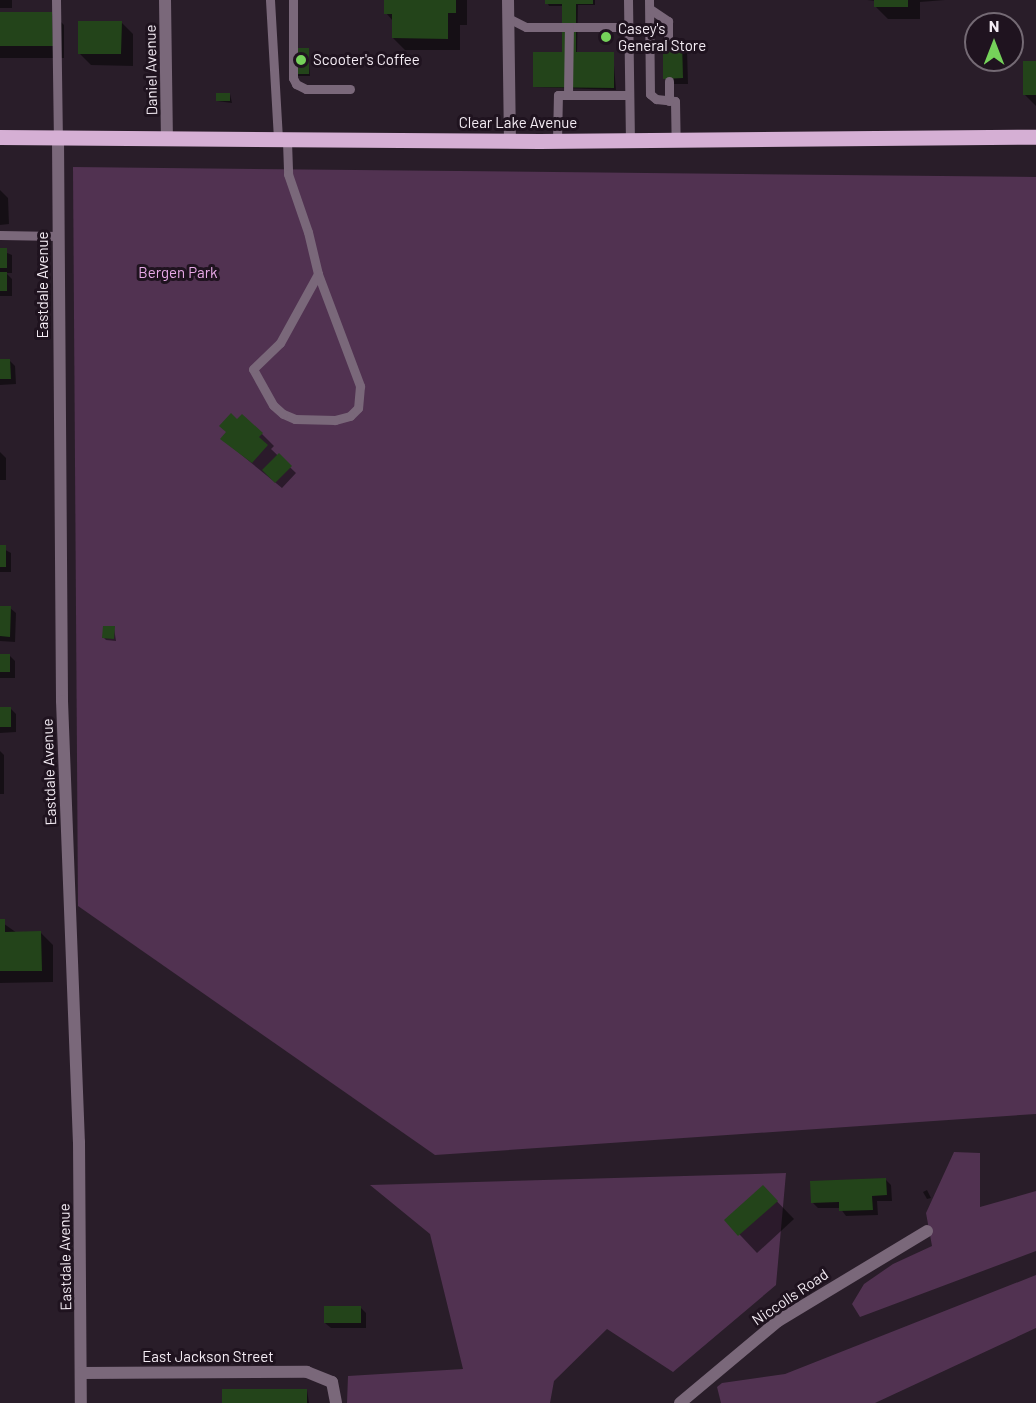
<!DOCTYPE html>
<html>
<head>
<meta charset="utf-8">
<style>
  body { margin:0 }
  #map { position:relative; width:1036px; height:1403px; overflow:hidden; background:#291d29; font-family:Barlow,sans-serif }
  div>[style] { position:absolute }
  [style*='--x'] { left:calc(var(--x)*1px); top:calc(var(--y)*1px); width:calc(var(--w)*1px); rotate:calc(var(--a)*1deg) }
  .green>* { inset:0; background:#513251 }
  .shadow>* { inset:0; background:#0007 }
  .building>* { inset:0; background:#23441a }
  .lane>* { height:9px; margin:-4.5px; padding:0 4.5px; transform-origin:4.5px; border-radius:4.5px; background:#7a687a }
  .street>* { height:12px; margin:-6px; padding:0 6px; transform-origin:6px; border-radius:6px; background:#7a687a }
  .primary>* { height:15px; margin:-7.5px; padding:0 7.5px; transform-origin:7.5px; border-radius:7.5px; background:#d5afd4 }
  .dots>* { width:16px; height:16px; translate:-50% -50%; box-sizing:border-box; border:3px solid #1f131f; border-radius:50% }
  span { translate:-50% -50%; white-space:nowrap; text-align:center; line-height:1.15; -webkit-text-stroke:6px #1f131f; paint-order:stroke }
  .poi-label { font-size:15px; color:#f4ecf4 }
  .left { translate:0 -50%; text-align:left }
  .street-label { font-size:15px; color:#f4ecf4 }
  .park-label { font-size:15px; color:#e8a9e7 }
  .north { position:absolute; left:964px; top:12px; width:60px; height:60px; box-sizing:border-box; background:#1f131f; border:2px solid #746a74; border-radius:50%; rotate:0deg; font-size:16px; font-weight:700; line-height:24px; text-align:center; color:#f4ecf4 }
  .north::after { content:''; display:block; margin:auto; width:21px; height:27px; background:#75d25a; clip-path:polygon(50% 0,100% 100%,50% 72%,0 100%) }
</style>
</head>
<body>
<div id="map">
  <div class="green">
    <i style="clip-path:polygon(73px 167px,1036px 177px,1036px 1114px,435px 1155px,78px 906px)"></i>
    <i style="clip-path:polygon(954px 1152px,980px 1153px,980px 1207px,1036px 1191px,1036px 1251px,860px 1317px,852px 1304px,864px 1284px,893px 1264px,932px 1246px,926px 1213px)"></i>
    <i style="clip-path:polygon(786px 1173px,776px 1285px,673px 1372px,607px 1329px,554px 1381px,550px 1403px,347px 1403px,348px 1376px,463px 1369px,430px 1234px,370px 1185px)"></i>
    <i style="clip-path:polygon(1036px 1275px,1036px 1328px,875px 1403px,721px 1403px,717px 1387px,722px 1383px,785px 1374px)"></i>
  </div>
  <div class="shadow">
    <i style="clip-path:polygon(0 0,12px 0,12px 8px,0 8px)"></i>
    <i style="clip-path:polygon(386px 0,467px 0,467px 25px,460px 25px,460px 50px,405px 50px,393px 38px,393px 21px,386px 13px)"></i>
    <i style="clip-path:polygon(546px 0,595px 0,595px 5px,578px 5px,577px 53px,613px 53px,616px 90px,534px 87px,564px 53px,564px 6px,549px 6px)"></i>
    <i style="clip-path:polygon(945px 0,920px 2px,920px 19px,888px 19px,876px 7px,876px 1px,867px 0)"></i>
    <i style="clip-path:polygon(52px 13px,64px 25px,64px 58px,0 58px,0 14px)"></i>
    <i style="clip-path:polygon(121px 22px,133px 34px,133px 66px,91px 65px,79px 53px)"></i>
    <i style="clip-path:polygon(682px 43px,687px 48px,688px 84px,671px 84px)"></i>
    <i style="clip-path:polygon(308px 50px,310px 76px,298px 76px,296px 73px)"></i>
    <i style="clip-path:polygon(1036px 63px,1036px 106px,1025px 95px)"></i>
    <i style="clip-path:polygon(230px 94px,232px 103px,217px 101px)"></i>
    <i style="clip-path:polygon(0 190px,8px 198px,9px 224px,0 225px)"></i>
    <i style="clip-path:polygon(0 250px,12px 255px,12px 273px,6px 273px,12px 279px,12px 296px,0 296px)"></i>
    <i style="clip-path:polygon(0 361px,10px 361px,15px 366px,16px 384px,0 385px)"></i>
    <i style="clip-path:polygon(262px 434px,274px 446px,271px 449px,296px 473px,282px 488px,222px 439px)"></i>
    <i style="clip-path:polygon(0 452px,6px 458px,6px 480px,0 480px)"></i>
    <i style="clip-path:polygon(0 547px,11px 553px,11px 572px,0 572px)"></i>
    <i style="clip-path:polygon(0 607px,10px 608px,16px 613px,15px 642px,0 641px)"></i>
    <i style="clip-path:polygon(114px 628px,116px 641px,106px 640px,104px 638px)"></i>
    <i style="clip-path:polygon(0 655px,9px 655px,15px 661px,15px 678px,0 678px)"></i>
    <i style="clip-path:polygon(0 709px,11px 709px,16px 714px,16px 732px,0 733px)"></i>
    <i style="clip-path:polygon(0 751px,4px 755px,4px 794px,0 794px)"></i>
    <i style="clip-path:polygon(0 921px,17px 933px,41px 933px,53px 945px,53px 982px,0 983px)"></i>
    <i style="clip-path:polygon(886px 1180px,891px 1185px,892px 1201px,877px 1201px,878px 1215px,846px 1216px,840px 1208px,818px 1208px,813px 1203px)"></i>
    <i style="clip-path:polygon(763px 1187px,794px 1219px,757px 1253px,726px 1220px)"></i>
    <i style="clip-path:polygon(927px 1190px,931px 1198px,927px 1199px,923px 1192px)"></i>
    <i style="clip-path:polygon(360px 1307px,366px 1313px,366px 1328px,331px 1328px,325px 1323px)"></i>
    <i style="clip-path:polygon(307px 1390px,309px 1403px,223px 1403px)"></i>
  </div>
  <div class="building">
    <i style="clip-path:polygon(384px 0,456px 0,456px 13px,448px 13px,448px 39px,392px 38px,392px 14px,384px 14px)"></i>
    <i style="clip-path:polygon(545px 0,593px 0,593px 4px,576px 4px,576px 52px,614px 52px,614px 88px,533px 87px,533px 52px,562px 52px,562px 4px,545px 4px)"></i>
    <i style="clip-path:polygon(874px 0,908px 0,908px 7px,874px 7px)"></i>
    <i style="clip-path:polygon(0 12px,52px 12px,53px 46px,0 46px)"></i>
    <i style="clip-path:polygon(78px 21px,122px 21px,121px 54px,78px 54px)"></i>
    <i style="clip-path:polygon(663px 41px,682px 41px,683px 78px,663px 79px)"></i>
    <i style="clip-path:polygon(295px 48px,309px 48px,309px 74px,295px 74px)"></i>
    <i style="clip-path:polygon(1023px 61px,1036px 61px,1036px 95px,1023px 95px)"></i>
    <i style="clip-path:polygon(216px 93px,230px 93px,230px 101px,216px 101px)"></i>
    <i style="clip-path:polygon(0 248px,7px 248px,7px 268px,0 268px)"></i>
    <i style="clip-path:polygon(0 272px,7px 272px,7px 291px,0 291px)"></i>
    <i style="clip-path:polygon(0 359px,10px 359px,11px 379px,0 379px)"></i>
    <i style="clip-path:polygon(231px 413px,237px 419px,242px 414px,263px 433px,259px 437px,268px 445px,252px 463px,220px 439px,226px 432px,219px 426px)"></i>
    <i style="clip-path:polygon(279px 453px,292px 466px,275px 483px,262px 470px)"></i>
    <i style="clip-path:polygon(0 545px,6px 545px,6px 567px,0 567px)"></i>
    <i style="clip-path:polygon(0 606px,11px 606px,10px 637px,0 636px)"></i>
    <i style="clip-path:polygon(103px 626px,115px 626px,114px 639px,102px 638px)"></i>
    <i style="clip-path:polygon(0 654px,10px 654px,10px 672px,0 672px)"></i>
    <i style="clip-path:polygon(0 707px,11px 707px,11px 727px,0 727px)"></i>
    <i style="clip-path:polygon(0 919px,5px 919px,5px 932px,41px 931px,42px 971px,0 971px)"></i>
    <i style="clip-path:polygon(886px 1178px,887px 1195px,872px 1196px,873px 1210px,839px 1211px,839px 1202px,811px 1203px,810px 1181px)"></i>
    <i style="clip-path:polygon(763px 1185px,778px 1201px,738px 1236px,724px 1220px)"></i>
    <i style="clip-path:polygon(324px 1306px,361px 1306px,361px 1323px,324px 1323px)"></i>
    <i style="clip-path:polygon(222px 1389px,307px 1389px,307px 1403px,222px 1403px)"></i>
  </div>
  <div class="lane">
    <i style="--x:56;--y:0;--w:139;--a:89.2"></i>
    <i style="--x:270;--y:0;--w:140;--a:86.7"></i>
    <i style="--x:293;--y:0;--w:78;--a:90"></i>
    <i style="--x:293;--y:78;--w:7;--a:63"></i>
    <i style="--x:296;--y:84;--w:11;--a:27"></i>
    <i style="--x:306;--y:89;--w:44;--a:0"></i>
    <i style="--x:628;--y:0;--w:140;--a:89.2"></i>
    <i style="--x:649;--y:0;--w:94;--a:89.4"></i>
    <i style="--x:650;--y:94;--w:8;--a:40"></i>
    <i style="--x:656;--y:99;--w:19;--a:6"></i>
    <i style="--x:675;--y:101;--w:39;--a:89"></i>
    <i style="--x:650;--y:9;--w:22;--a:34"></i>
    <i style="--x:668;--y:21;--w:18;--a:90"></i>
    <i style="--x:508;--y:18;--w:20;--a:27"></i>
    <i style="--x:526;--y:27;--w:103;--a:0"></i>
    <i style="--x:669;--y:81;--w:20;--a:90"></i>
    <i style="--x:568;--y:95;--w:68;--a:-89.2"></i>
    <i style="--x:287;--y:141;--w:33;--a:88"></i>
    <i style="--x:288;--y:174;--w:61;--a:71"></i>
    <i style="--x:308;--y:232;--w:43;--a:76.6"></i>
    <i style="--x:318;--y:274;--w:120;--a:69.4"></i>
    <i style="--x:360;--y:386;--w:22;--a:95"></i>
    <i style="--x:358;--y:408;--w:11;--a:135"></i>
    <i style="--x:350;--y:416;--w:16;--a:165"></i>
    <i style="--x:335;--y:420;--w:40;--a:-178.6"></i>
    <i style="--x:295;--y:419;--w:13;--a:-157"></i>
    <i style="--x:283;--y:414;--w:13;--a:-138"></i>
    <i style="--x:273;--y:405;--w:41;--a:-119.1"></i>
    <i style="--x:253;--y:369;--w:37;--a:-44"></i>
    <i style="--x:280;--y:343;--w:79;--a:-61.2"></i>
    <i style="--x:557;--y:141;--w:46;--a:-88.8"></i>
    <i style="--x:558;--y:95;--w:71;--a:0"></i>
    <i style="--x:0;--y:235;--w:58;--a:1"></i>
  </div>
  <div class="street">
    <i style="--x:165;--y:0;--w:140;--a:89.2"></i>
    <i style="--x:508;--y:0;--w:141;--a:89.2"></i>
    <i style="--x:58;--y:139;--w:562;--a:89.59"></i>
    <i style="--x:62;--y:701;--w:441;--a:87.8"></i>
    <i style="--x:79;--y:1142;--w:261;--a:89.6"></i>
    <i style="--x:81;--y:1373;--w:226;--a:-0.3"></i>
    <i style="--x:307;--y:1372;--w:27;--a:22"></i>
    <i style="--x:332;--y:1382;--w:21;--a:79"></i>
    <i style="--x:680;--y:1403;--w:128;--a:-39.9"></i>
    <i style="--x:778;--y:1321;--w:174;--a:-31.1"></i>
  </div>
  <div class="primary">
    <i style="--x:0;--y:137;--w:539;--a:0.43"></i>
    <i style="--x:539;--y:141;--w:497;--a:-0.5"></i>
  </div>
  <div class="dots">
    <i style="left:606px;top:37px;background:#75d25a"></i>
    <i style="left:301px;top:60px;background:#75d25a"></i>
  </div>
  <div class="poi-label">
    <span class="left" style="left:618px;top:37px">Casey's<br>General Store</span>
    <span class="left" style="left:313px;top:60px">Scooter's Coffee</span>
  </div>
  <div class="street-label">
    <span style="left:151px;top:70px;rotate:-91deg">Daniel Avenue</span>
    <span style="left:518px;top:123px">Clear Lake Avenue</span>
    <span style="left:43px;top:285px;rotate:-90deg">Eastdale Avenue</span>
    <span style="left:49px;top:772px;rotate:-92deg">Eastdale Avenue</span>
    <span style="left:65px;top:1257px;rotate:-91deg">Eastdale Avenue</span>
    <span style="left:790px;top:1297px;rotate:-34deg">Niccolls Road</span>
    <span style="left:208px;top:1357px">East Jackson Street</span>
  </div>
  <div class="park-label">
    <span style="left:178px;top:273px">Bergen Park</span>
  </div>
  <div class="north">N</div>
</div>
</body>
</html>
